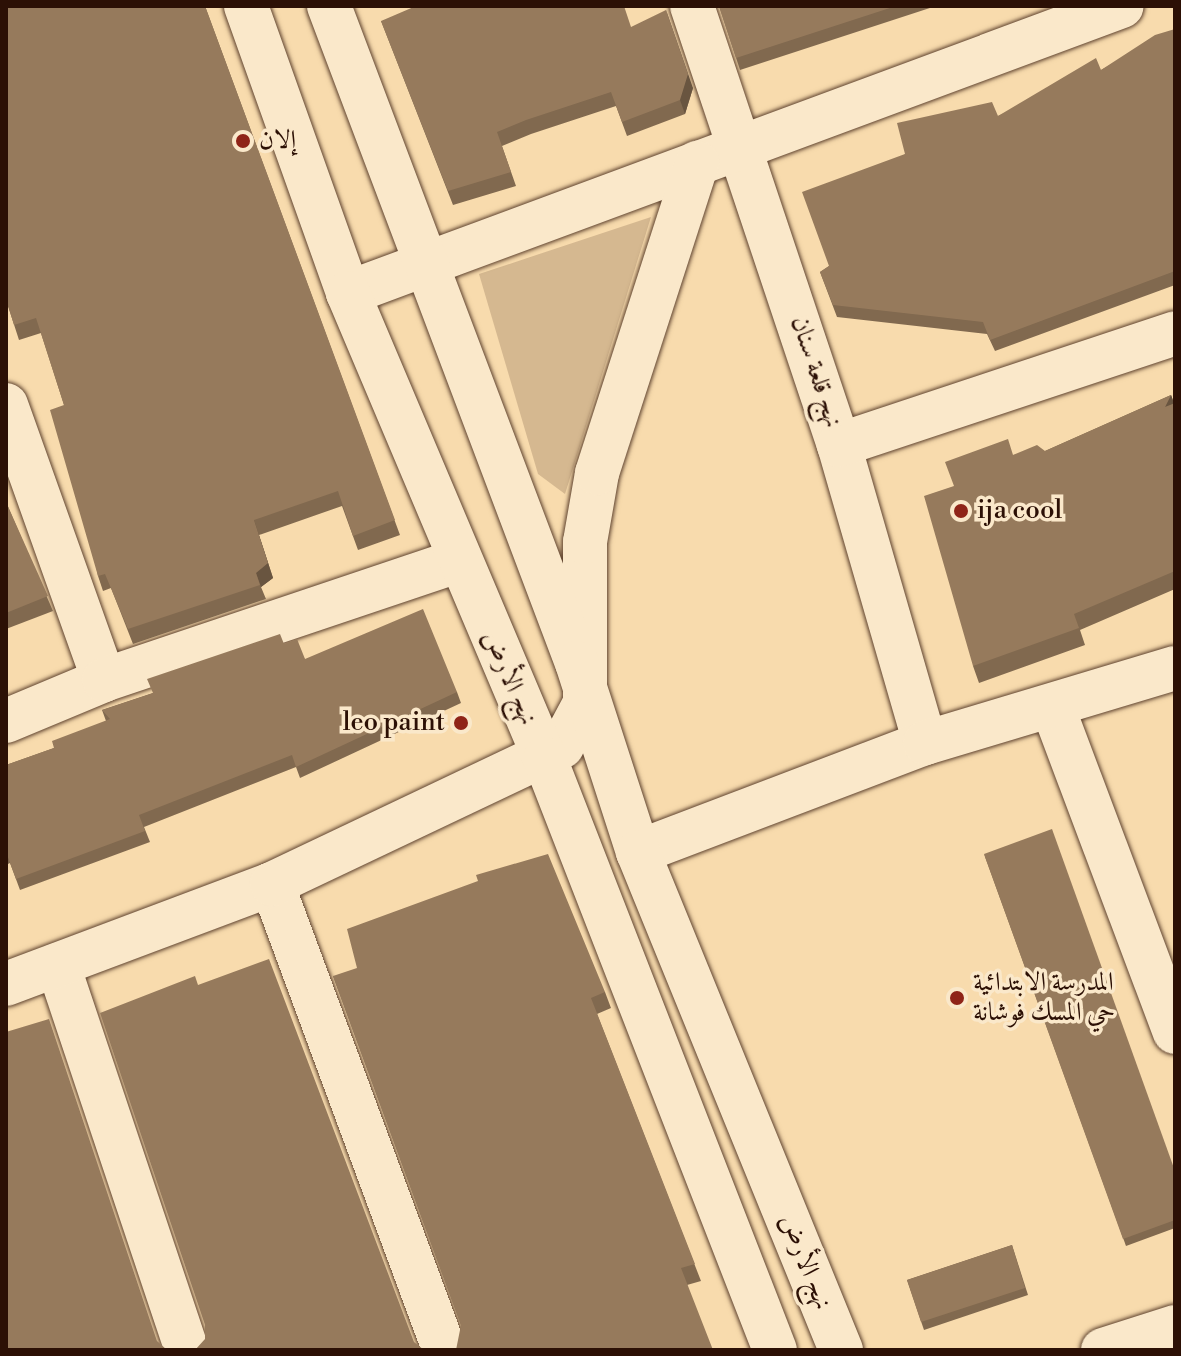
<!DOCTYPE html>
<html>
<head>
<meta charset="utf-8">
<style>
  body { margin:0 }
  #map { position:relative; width:1181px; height:1356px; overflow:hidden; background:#f8dbad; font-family:"Libre Bodoni",Amiri,serif }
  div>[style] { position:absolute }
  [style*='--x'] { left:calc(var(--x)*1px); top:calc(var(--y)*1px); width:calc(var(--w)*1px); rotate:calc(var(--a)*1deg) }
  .green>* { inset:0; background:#d5b890 }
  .roads { filter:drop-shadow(0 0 2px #5f432f) drop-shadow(0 0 2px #5f432f) }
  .minor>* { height:44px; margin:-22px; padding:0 22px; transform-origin:22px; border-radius:22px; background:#fae8ca }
  .tertiary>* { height:44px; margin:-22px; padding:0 22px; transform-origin:22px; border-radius:22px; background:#fae8ca }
  .wall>* { inset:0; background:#81694f }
  .shaded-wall>* { inset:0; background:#695540 }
  .building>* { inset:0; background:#967a5c }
  .dots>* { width:22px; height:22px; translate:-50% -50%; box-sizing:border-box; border:4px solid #fae8ca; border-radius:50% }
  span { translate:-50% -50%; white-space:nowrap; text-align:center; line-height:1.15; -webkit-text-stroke:7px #fae8ca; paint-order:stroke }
  .poi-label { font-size:26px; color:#2c1005 }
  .left { translate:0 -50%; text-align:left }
  .right { translate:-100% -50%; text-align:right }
  .street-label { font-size:26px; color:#2c1005 }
  .frame { position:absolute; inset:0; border:8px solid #2c1005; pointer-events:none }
</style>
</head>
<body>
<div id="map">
  <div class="green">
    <i style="clip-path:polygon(651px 217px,565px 494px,538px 474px,479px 274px)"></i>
  </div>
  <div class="roads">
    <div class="minor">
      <i style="--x:692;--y:6;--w:463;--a:71.5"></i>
      <i style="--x:839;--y:445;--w:310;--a:73.9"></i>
      <i style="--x:348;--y:293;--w:825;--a:-20.34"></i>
      <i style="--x:6;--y:405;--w:292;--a:70.4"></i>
      <i style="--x:839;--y:445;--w:354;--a:-18.4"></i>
      <i style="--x:1053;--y:708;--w:346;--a:69.4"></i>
      <i style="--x:6;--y:721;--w:106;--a:-22.7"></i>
      <i style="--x:104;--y:680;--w:373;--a:-18.6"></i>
      <i style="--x:638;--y:852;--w:307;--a:-20.8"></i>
      <i style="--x:925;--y:743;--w:261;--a:-16.7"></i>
      <i style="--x:272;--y:884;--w:497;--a:69.7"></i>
      <i style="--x:58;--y:965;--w:406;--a:71.5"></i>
      <i style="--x:6;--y:984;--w:284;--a:-20.6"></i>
      <i style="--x:272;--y:884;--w:321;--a:-25.4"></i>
      <i style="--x:562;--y:746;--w:49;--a:-61.9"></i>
      <i style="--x:585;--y:703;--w:161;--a:-90"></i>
      <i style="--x:585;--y:542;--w:70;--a:-80.1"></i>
      <i style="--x:597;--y:473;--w:326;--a:-72.1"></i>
      <i style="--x:1103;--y:1350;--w:76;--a:-17.7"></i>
    </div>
    <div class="tertiary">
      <i style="--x:246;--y:6;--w:305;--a:70.4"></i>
      <i style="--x:348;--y:293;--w:506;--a:67.08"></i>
      <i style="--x:545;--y:759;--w:634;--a:68.74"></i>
      <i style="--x:329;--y:6;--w:702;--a:69.32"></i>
      <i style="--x:577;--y:663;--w:199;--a:72.1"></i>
      <i style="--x:638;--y:852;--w:538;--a:67.82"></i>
    </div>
  </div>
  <div class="wall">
    <i style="clip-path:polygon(6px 6px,205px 6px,400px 535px,358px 550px,342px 506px,259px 535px,273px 578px,261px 587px,266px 599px,133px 644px,111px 588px,103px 591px,98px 576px,64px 405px,41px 333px,19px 340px,8px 306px,6px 307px)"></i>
    <i style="clip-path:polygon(719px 6px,936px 6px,740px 70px)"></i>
    <i style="clip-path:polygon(381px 21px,631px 27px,693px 88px,685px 114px,627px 136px,616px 106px,531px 134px,502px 146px,516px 186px,453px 205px)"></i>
    <i style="clip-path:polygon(1175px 29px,1175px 285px,995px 351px,987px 334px,837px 317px,820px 272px,829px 266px,905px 154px,998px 116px,1101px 70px)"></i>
    <i style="clip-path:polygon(1171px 395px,1174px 403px,1175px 403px,1175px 589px,1080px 630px,1085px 645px,979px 683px,973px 666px,1013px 455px,1045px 451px)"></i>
    <i style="clip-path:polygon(6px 502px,53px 611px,6px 629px)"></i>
    <i style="clip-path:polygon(284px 644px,305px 659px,457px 692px,461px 703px,300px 778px,296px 767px,144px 827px,150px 842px,20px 890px,10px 863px,6px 865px,6px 765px,54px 748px,106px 721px,102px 710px,153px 693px)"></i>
    <i style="clip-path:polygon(984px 854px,1175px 1170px,1175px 1228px,1126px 1246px)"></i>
    <i style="clip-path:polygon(333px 976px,605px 992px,611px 1008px,597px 1014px,701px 1281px,687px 1285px,461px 1325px)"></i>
    <i style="clip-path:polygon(1012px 1245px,1028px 1295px,924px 1330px,907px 1280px)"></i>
  </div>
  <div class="shaded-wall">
    <i style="clip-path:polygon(666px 10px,693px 88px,685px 114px,680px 100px)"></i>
    <i style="clip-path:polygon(1171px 395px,1175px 406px,1165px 407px)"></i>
    <i style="clip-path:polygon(254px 520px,273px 578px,261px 587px,256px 573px)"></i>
  </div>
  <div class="building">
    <i style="clip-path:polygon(6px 6px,205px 6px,395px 520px,353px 536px,338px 491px,254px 520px,268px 563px,256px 573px,260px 585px,128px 629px,105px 574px,98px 576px,50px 410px,64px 405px,36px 318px,14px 325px,6px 299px)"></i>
    <i style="clip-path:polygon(416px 6px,624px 6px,631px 27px,666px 10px,688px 74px,680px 100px,622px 122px,611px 92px,526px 120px,497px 132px,511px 172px,448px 191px,381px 21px)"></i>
    <i style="clip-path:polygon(719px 6px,896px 6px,736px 58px)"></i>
    <i style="clip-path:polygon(1175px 29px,1175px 271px,990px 340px,983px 322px,833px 305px,820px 272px,829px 266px,802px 192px,905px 154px,897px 123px,992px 102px,998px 116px,1096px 58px,1101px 70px,1155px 35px)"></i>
    <i style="clip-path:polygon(1171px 395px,1165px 407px,1175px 403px,1175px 571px,1074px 614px,1079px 628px,973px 666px,924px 496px,954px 486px,945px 462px,1008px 439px,1013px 455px,1037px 445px,1045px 451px)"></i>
    <i style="clip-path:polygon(6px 502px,48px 596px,6px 613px)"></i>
    <i style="clip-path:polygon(423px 609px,457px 692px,296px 767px,292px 755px,139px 815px,145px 831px,16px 879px,6px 852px,6px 765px,54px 748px,52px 741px,110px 719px,102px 710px,153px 693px,147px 679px,280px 634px,284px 644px,297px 639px,305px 659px)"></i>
    <i style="clip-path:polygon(1052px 829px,1175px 1171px,1175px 1220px,1123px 1239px,984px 854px)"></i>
    <i style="clip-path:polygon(548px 854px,605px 992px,591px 998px,695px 1264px,681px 1268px,713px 1350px,456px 1350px,461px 1325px,333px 976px,357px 968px,347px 929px,478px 881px,476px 875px)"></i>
    <i style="clip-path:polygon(269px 959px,414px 1342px,424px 1350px,195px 1350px,205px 1339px,205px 1325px,100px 1013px,195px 976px,198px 985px)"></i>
    <i style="clip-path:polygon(49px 1019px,157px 1341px,167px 1350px,6px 1350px,6px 1032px)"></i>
    <i style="clip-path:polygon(1012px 1245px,1025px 1288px,921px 1322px,907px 1280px)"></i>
  </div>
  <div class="dots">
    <i style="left:243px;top:141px;background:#8f2418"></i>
    <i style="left:961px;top:511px;background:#8f2418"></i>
    <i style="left:461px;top:723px;background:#8f2418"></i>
    <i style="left:957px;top:998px;background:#8f2418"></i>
  </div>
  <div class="poi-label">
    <span class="left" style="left:259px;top:141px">إلان</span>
    <span class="left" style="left:977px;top:511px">ija cool</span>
    <span class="right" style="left:445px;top:723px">leo paint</span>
    <span class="left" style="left:973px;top:998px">المدرسة الابتدائية<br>حي المسك فوشانة</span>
  </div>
  <div class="street-label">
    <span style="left:816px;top:372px;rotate:72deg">نهج قلعة سنان</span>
    <span style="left:509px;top:678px;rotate:66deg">نهج الأرض</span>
    <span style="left:805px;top:1262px;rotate:68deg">نهج الأرض</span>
  </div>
  <div class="frame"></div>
</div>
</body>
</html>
